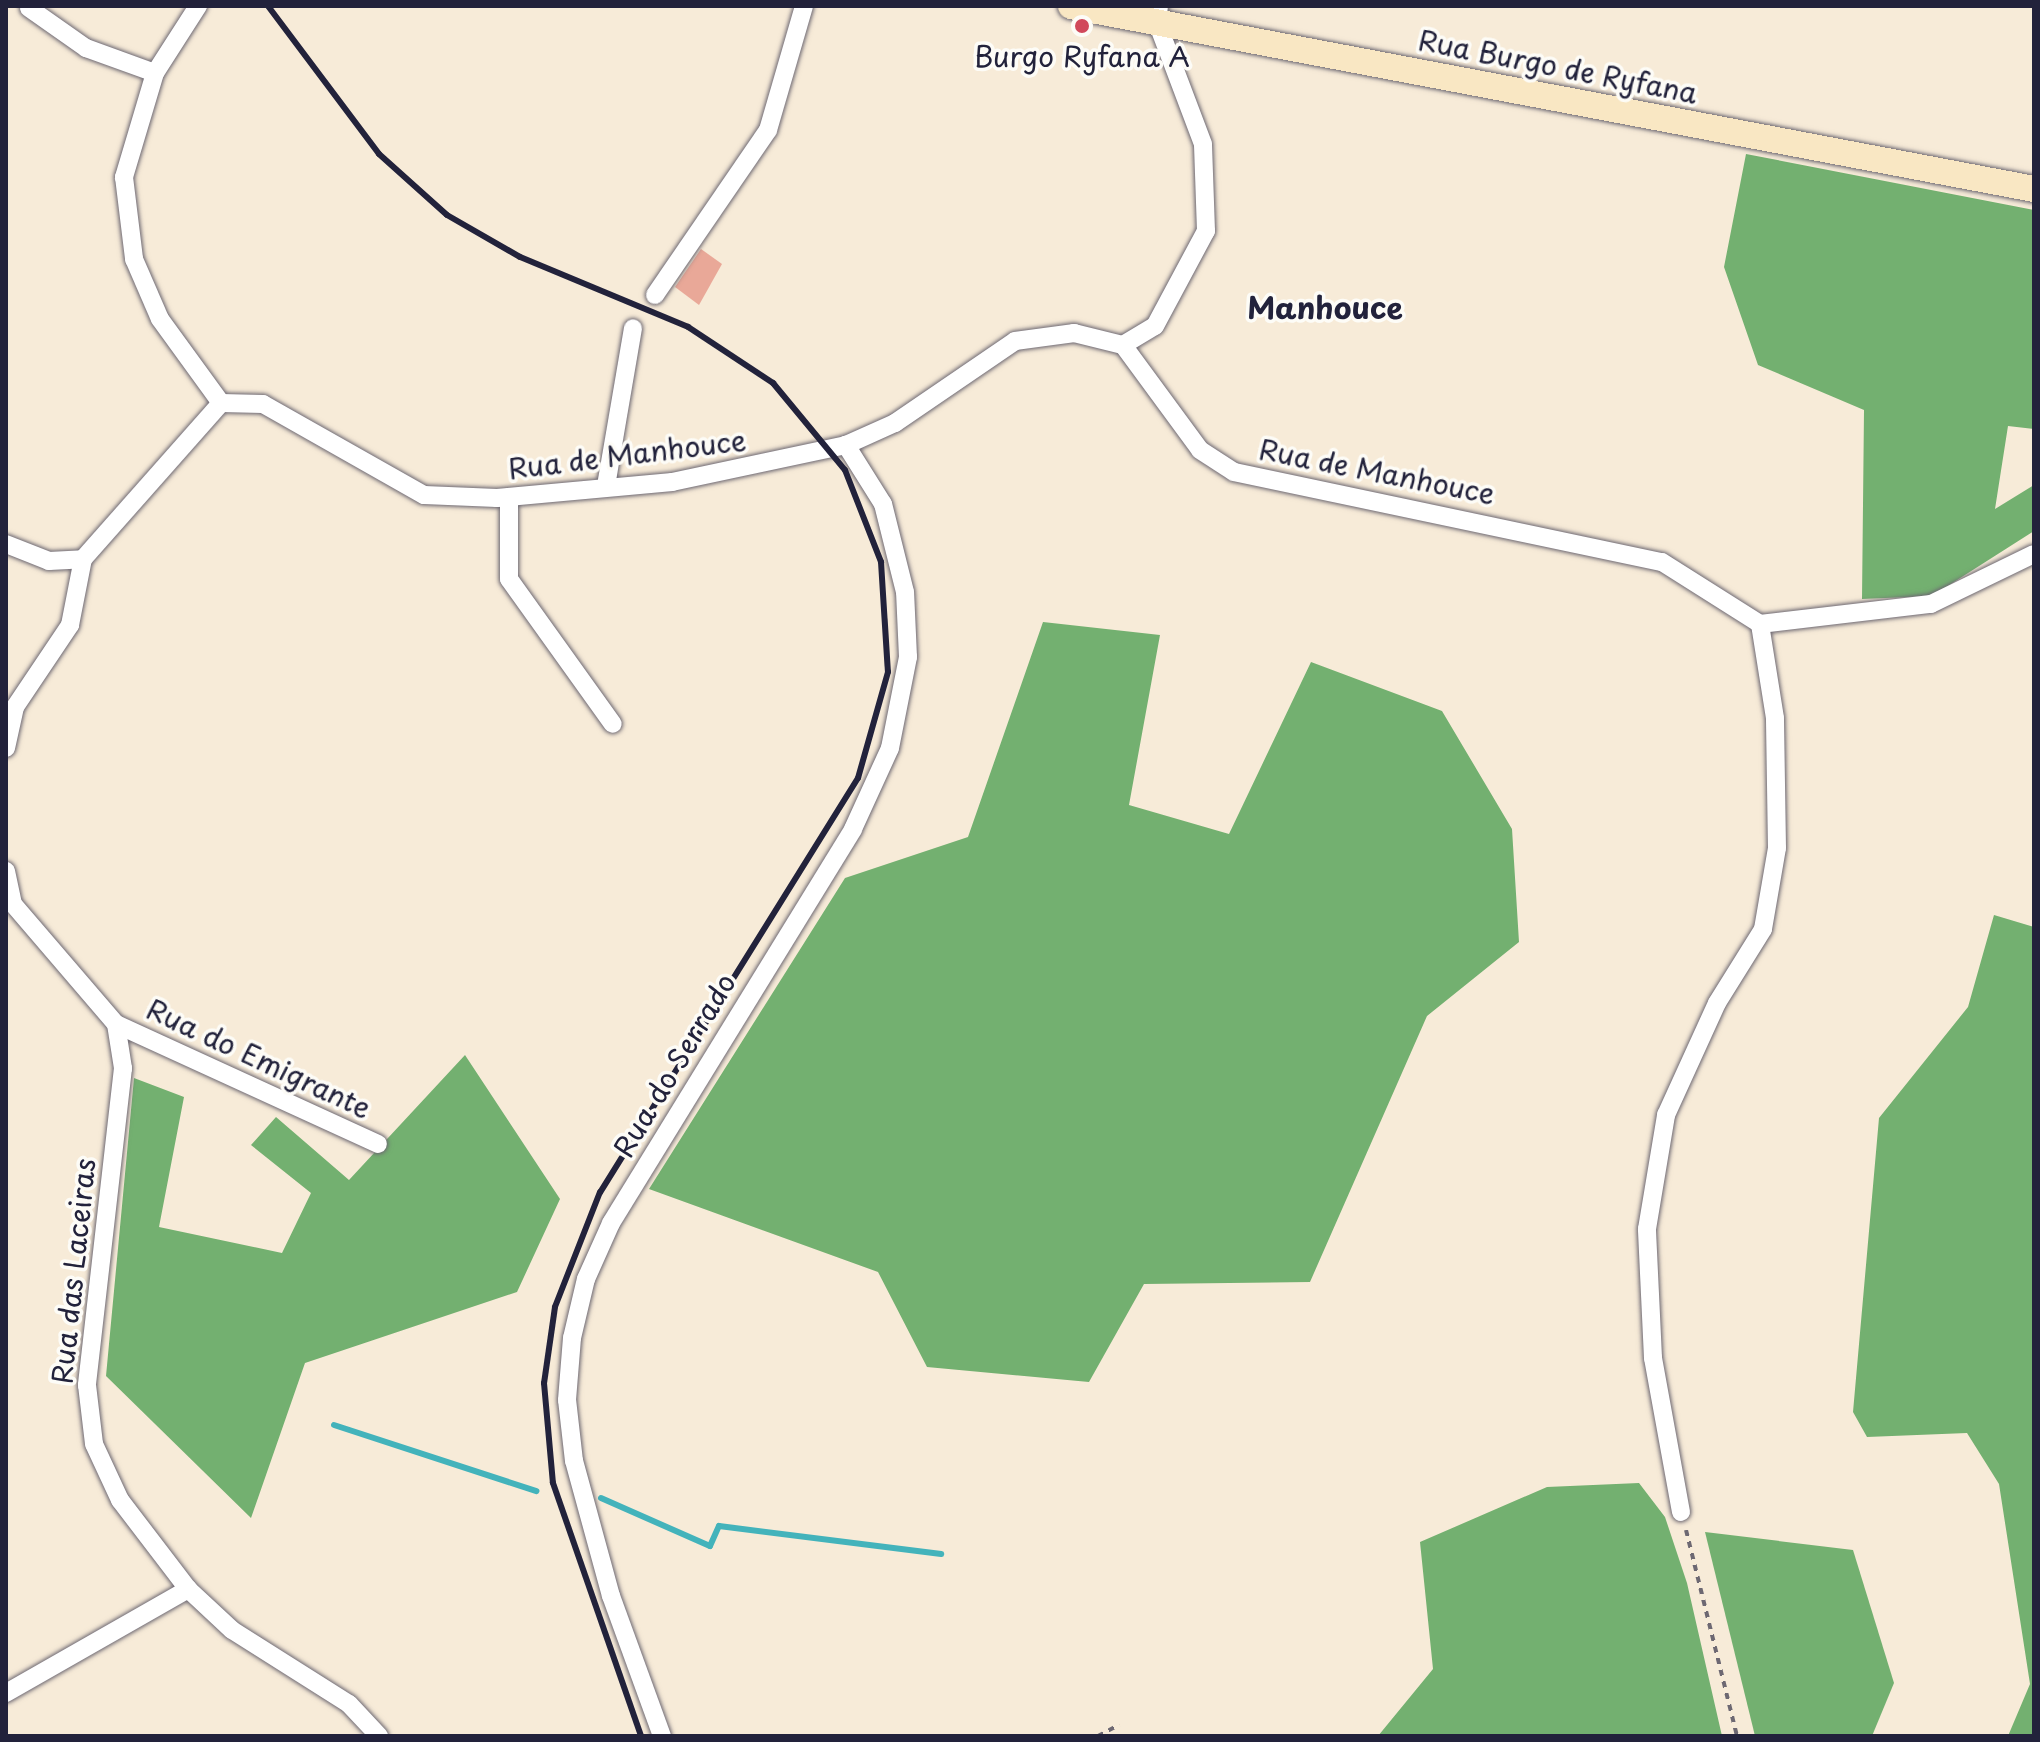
<!DOCTYPE html>
<html>
<head>
<meta charset="utf-8">
<style>
  body { margin:0 }
  #map { position:relative; width:2040px; height:1742px; overflow:hidden; background:#f7ebd8; font-family:"Playpen Sans",sans-serif }
  div>[style] { position:absolute }
  [style*='--x'] { left:calc(var(--x)*1px); top:calc(var(--y)*1px); width:calc(var(--w)*1px); rotate:calc(var(--a)*1deg) }
  .forest>* { inset:0; background:#73b070 }
  .stream>* { height:6px; margin:-3px; padding:0 3px; transform-origin:3px; border-radius:3px; background:#43b3bb }
  .building>* { inset:0; background:#e9a898 }
  .path>* { height:4px; margin-top:-2px; transform-origin:0; background:repeating-linear-gradient(90deg,#6d6872 0 6px,transparent 0 12px) }
  .roads { filter:drop-shadow(0 0 2px #6d6872) drop-shadow(0 0 2px #6d6872) }
  .minor>* { height:18px; margin:-9px; padding:0 9px; transform-origin:9px; border-radius:9px; background:#fff }
  .secondary>* { height:26px; margin:-13px; padding:0 13px; transform-origin:13px; border-radius:13px; background:#f9e7c3 }
  .rail>* { height:6px; margin:-3px; padding:0 3px; transform-origin:3px; border-radius:3px; background:#22223b }
  .dots>* { width:22px; height:22px; translate:-50% -50%; box-sizing:border-box; border:4px solid #fdfcf7; border-radius:50% }
  span { translate:-50% -50%; white-space:nowrap; text-align:center; line-height:1.15; -webkit-text-stroke:7px #fdfcf7; paint-order:stroke }
  .poi-label { font-size:28px; color:#22223b }
  .street-label { font-size:28px; color:#22223b }
  .neighbourhood-label { font-size:30px; color:#22223b; font-weight:700 }
  .frame { position:absolute; inset:0; border:8px solid #22223b; pointer-events:none }
</style>
</head>
<body>
<div id="map">
  <div class="forest">
    <i style="clip-path:polygon(1746px 154px,2034px 210px,2034px 429px,2008px 426px,1995px 509px,2034px 485px,2034px 531px,1932px 596px,1862px 599px,1864px 410px,1758px 365px,1724px 267px)"></i>
    <i style="clip-path:polygon(1043px 622px,1160px 635px,1129px 805px,1229px 834px,1311px 662px,1442px 711px,1512px 829px,1519px 942px,1427px 1016px,1310px 1282px,1144px 1284px,1089px 1382px,927px 1367px,878px 1272px,649px 1189px,845px 878px,968px 837px)"></i>
    <i style="clip-path:polygon(1994px 915px,2034px 927px,2034px 1736px,2008px 1736px,2030px 1684px,1999px 1484px,1967px 1433px,1867px 1437px,1853px 1412px,1879px 1118px,1968px 1007px)"></i>
    <i style="clip-path:polygon(465px 1055px,560px 1199px,517px 1292px,305px 1363px,251px 1518px,106px 1376px,134px 1078px,184px 1097px,159px 1227px,282px 1253px,311px 1193px,251px 1145px,276px 1117px,349px 1180px)"></i>
    <i style="clip-path:polygon(1639px 1483px,1665px 1517px,1687px 1583px,1722px 1736px,1378px 1736px,1433px 1669px,1420px 1542px,1547px 1487px)"></i>
    <i style="clip-path:polygon(1705px 1532px,1853px 1550px,1894px 1683px,1872px 1736px,1755px 1736px)"></i>
  </div>
  <div class="stream">
    <i style="--x:334;--y:1425;--w:213;--a:18.1"></i>
    <i style="--x:601;--y:1498;--w:119;--a:23.8"></i>
    <i style="--x:710;--y:1546;--w:22;--a:-66"></i>
    <i style="--x:719;--y:1526;--w:224;--a:7.2"></i>
  </div>
  <div class="building">
    <i style="clip-path:polygon(701px 249px,722px 264px,699px 305px,675px 287px)"></i>
  </div>
  <div class="path">
    <i style="--x:1686;--y:1530;--w:212;--a:76.1"></i>
    <i style="--x:1098;--y:1736;--w:24;--a:-28"></i>
  </div>
  <div class="roads">
    <div class="minor">
      <i style="--x:198;--y:6;--w:80;--a:122.7"></i>
      <i style="--x:155;--y:73;--w:109;--a:106.6"></i>
      <i style="--x:124;--y:177;--w:83;--a:83"></i>
      <i style="--x:134;--y:259;--w:65;--a:66.6"></i>
      <i style="--x:160;--y:319;--w:104;--a:54"></i>
      <i style="--x:29;--y:8;--w:70;--a:35.1"></i>
      <i style="--x:86;--y:48;--w:73;--a:19.9"></i>
      <i style="--x:655;--y:295;--w:200;--a:-55.6"></i>
      <i style="--x:768;--y:130;--w:129;--a:-73.8"></i>
      <i style="--x:1123;--y:345;--w:37;--a:-31"></i>
      <i style="--x:1155;--y:326;--w:108;--a:-61.8"></i>
      <i style="--x:1206;--y:231;--w:87;--a:-92"></i>
      <i style="--x:1203;--y:144;--w:130;--a:-110.7"></i>
      <i style="--x:1157;--y:22;--w:16;--a:-83"></i>
      <i style="--x:221;--y:403;--w:42;--a:1.4"></i>
      <i style="--x:263;--y:404;--w:185;--a:29.5"></i>
      <i style="--x:424;--y:495;--w:73;--a:2.4"></i>
      <i style="--x:497;--y:498;--w:176;--a:-5.2"></i>
      <i style="--x:672;--y:482;--w:178;--a:-12"></i>
      <i style="--x:846;--y:445;--w:54;--a:-24.2"></i>
      <i style="--x:895;--y:423;--w:145;--a:-34.3"></i>
      <i style="--x:1015;--y:341;--w:60;--a:-7.7"></i>
      <i style="--x:1074;--y:333;--w:50;--a:13.8"></i>
      <i style="--x:1123;--y:345;--w:130;--a:53.7"></i>
      <i style="--x:1200;--y:450;--w:40;--a:32.9"></i>
      <i style="--x:1234;--y:472;--w:437;--a:11.9"></i>
      <i style="--x:1662;--y:562;--w:116;--a:32.3"></i>
      <i style="--x:1760;--y:624;--w:172;--a:-6.7"></i>
      <i style="--x:1931;--y:604;--w:114;--a:-25.9"></i>
      <i style="--x:606;--y:486;--w:160;--a:-80.3"></i>
      <i style="--x:509;--y:497;--w:82;--a:90"></i>
      <i style="--x:509;--y:579;--w:178;--a:54.4"></i>
      <i style="--x:6;--y:544;--w:46;--a:21.6"></i>
      <i style="--x:49;--y:561;--w:34;--a:-3"></i>
      <i style="--x:6;--y:748;--w:42;--a:-77.6"></i>
      <i style="--x:15;--y:707;--w:99;--a:-56.1"></i>
      <i style="--x:70;--y:625;--w:67;--a:-78.9"></i>
      <i style="--x:83;--y:559;--w:208;--a:-48.5"></i>
      <i style="--x:6;--y:871;--w:34;--a:78"></i>
      <i style="--x:13;--y:904;--w:158;--a:49.4"></i>
      <i style="--x:116;--y:1024;--w:288;--a:24.6"></i>
      <i style="--x:116;--y:1024;--w:45;--a:81"></i>
      <i style="--x:123;--y:1068;--w:319;--a:96.5"></i>
      <i style="--x:87;--y:1385;--w:59;--a:83.2"></i>
      <i style="--x:94;--y:1444;--w:62;--a:65.1"></i>
      <i style="--x:120;--y:1500;--w:112;--a:52.6"></i>
      <i style="--x:188;--y:1589;--w:60;--a:43"></i>
      <i style="--x:232;--y:1630;--w:138;--a:32.3"></i>
      <i style="--x:349;--y:1704;--w:44;--a:46.8"></i>
      <i style="--x:1681;--y:1512;--w:157;--a:-100.3"></i>
      <i style="--x:1653;--y:1358;--w:129;--a:-92.7"></i>
      <i style="--x:1647;--y:1229;--w:116;--a:-80.5"></i>
      <i style="--x:1666;--y:1115;--w:123;--a:-65.5"></i>
      <i style="--x:1717;--y:1003;--w:87;--a:-58.1"></i>
      <i style="--x:1763;--y:929;--w:82;--a:-80.2"></i>
      <i style="--x:1777;--y:848;--w:130;--a:-90.9"></i>
      <i style="--x:1775;--y:718;--w:95;--a:-99.1"></i>
      <i style="--x:6;--y:1693;--w:210;--a:-29.7"></i>
      <i style="--x:662;--y:1736;--w:149;--a:-110"></i>
      <i style="--x:611;--y:1596;--w:140;--a:-105.3"></i>
      <i style="--x:574;--y:1461;--w:61;--a:-96.5"></i>
      <i style="--x:567;--y:1400;--w:62;--a:-85.4"></i>
      <i style="--x:572;--y:1338;--w:61;--a:-76.7"></i>
      <i style="--x:586;--y:1279;--w:61;--a:-65.9"></i>
      <i style="--x:611;--y:1223;--w:462;--a:-58.4"></i>
      <i style="--x:853;--y:829;--w:89;--a:-65.4"></i>
      <i style="--x:890;--y:748;--w:93;--a:-78.8"></i>
      <i style="--x:908;--y:657;--w:65;--a:-92.6"></i>
      <i style="--x:905;--y:592;--w:91;--a:-104"></i>
      <i style="--x:883;--y:504;--w:70;--a:-122.1"></i>
    </div>
    <div class="secondary">
      <i style="--x:1071;--y:6;--w:980;--a:10.76"></i>
    </div>
  </div>
  <div class="rail">
    <i style="--x:268;--y:6;--w:185;--a:53.1"></i>
    <i style="--x:379;--y:154;--w:91;--a:41.9"></i>
    <i style="--x:447;--y:215;--w:84;--a:29.9"></i>
    <i style="--x:520;--y:257;--w:182;--a:22.6"></i>
    <i style="--x:688;--y:327;--w:102;--a:33.4"></i>
    <i style="--x:773;--y:383;--w:113;--a:50.4"></i>
    <i style="--x:845;--y:470;--w:99;--a:68.6"></i>
    <i style="--x:881;--y:562;--w:110;--a:86.4"></i>
    <i style="--x:888;--y:672;--w:110;--a:105.8"></i>
    <i style="--x:858;--y:778;--w:488;--a:121.9"></i>
    <i style="--x:600;--y:1192;--w:123;--a:111.4"></i>
    <i style="--x:555;--y:1307;--w:77;--a:98.2"></i>
    <i style="--x:544;--y:1383;--w:100;--a:84.9"></i>
    <i style="--x:553;--y:1483;--w:268;--a:70.8"></i>
  </div>
  <div class="dots">
    <i style="left:1082px;top:26px;background:#d1495b"></i>
  </div>
  <div class="poi-label">
    <span style="left:1082px;top:56px">Burgo Ryfana A</span>
  </div>
  <div class="street-label">
    <span style="left:1558px;top:66px;rotate:11deg">Rua Burgo de Ryfana</span>
    <span style="left:627px;top:454px;rotate:-7deg">Rua de Manhouce</span>
    <span style="left:1377px;top:471px;rotate:11deg">Rua de Manhouce</span>
    <span style="left:259px;top:1058px;rotate:25deg">Rua do Emigrante</span>
    <span style="left:674px;top:1065px;rotate:-59deg">Rua do Serrado</span>
    <span style="left:73px;top:1271px;rotate:-84deg">Rua das Laceiras</span>
  </div>
  <div class="neighbourhood-label">
    <span style="left:1325px;top:307px">Manhouce</span>
  </div>
  <div class="frame"></div>
</div>
</body>
</html>
